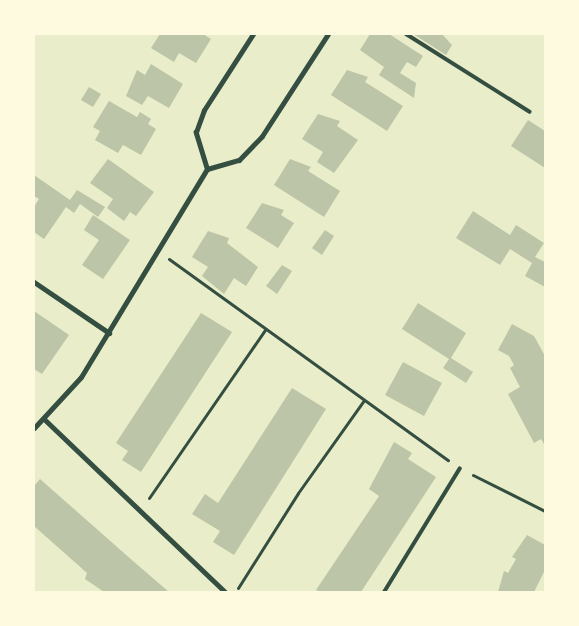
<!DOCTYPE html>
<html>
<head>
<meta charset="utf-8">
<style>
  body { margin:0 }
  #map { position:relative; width:579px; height:626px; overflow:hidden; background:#e9edc9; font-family:"Public Sans",sans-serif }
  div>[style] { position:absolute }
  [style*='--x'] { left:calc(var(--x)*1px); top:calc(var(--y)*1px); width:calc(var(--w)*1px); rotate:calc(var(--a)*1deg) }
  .building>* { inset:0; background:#bcc5a7 }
  .path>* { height:3px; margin:-1.5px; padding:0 1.5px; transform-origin:1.5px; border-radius:1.5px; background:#344e41 }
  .service>* { height:4px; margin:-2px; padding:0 2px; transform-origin:2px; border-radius:2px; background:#344e41 }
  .minor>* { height:5px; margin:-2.5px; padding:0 2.5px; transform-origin:2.5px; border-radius:2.5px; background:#344e41 }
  span { translate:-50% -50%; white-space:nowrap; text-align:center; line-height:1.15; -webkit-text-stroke:4px #fefae0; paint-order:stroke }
  .frame { position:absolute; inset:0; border:35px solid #fefae0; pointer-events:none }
</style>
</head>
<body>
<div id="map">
  <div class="building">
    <i style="clip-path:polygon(160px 34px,203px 34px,211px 39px,196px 63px,179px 53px,174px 62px,151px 48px)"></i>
    <i style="clip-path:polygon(370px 34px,389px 34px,423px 56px,416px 67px,407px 62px,400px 73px,416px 83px,414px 98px,379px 75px,384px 67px,360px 50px)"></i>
    <i style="clip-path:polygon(413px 34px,442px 34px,452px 45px,446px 55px)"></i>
    <i style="clip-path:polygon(151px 64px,183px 84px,169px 108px,148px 96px,142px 105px,126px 96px,137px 70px,145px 75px)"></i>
    <i style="clip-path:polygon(347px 70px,368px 77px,365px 82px,403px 106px,387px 131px,331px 95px)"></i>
    <i style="clip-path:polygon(89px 87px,101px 94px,93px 107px,81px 100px)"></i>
    <i style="clip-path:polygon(109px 101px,137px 117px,140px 112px,151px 119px,148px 124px,156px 129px,141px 155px,123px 145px,118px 153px,95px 140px,100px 131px,93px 127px)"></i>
    <i style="clip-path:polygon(318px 114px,340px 121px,337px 126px,358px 140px,334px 173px,317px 162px,323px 152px,302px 139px)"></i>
    <i style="clip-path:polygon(528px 120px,545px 131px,545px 168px,511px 146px)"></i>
    <i style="clip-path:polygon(108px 159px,154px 192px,136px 216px,130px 212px,124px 221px,107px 208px,113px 199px,90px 183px)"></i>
    <i style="clip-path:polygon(290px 159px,311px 167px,308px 171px,340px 191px,324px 217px,274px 185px)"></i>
    <i style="clip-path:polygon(34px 175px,70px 200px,77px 190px,105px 207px,98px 217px,80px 204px,74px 213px,66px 207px,44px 239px,34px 232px,34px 207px,39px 199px,34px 196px)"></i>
    <i style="clip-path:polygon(262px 203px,284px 210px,281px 215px,294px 223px,278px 248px,246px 228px)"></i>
    <i style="clip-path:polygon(473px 211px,510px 235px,516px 225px,544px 243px,535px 257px,545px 262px,545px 287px,525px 276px,532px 263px,510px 249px,500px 265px,456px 238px)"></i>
    <i style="clip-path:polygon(93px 215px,130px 240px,103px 279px,82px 265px,99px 240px,84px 230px)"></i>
    <i style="clip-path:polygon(325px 230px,334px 236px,322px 255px,312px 248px)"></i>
    <i style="clip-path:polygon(208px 231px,229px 238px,227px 243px,258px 267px,246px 286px,234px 278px,224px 294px,202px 276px,208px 267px,192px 257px)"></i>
    <i style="clip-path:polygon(282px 265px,292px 271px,277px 294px,266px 286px)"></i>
    <i style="clip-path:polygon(418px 303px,466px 333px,451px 358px,473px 372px,466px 383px,443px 368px,449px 359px,402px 329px)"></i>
    <i style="clip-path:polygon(34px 311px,69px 335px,42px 374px,34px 369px)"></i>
    <i style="clip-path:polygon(201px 313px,232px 332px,141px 472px,122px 460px,128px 451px,116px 443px)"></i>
    <i style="clip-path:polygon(512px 324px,534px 336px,545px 356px,545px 446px,541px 439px,534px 443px,508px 394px,520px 387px,510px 368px,514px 365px,509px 356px,498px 350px)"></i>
    <i style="clip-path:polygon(403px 362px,442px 383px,424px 416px,385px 395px)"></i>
    <i style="clip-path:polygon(292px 388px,326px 409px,234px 555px,213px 542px,220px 531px,192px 514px,205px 494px,218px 503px)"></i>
    <i style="clip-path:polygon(394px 442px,412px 453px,408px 459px,436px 477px,361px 592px,320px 592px,316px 590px,379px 496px,369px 489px)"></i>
    <i style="clip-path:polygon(40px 479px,133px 561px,169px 592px,104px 592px,85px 579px,87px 573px,34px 526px,34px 486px)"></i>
    <i style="clip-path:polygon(527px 535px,545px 545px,545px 570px,534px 592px,498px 592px,504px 571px,508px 573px,516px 559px,512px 557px)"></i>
  </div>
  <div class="path">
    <i style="--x:169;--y:259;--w:344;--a:35.8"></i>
    <i style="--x:473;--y:475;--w:80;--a:26.6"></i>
    <i style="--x:149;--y:498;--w:204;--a:-55.4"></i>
    <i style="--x:238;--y:588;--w:112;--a:-57.7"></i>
    <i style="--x:298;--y:493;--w:114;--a:-54.6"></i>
  </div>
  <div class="service">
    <i style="--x:406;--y:34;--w:146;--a:32.2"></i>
    <i style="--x:384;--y:592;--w:145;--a:-58.5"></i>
  </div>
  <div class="minor">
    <i style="--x:207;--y:169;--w:39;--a:-107"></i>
    <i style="--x:196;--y:132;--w:23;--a:-70"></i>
    <i style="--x:204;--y:110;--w:90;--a:-57.2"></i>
    <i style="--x:34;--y:282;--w:91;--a:34.2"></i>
    <i style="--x:45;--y:420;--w:249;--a:43.7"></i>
    <i style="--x:34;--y:428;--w:69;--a:-47.3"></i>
    <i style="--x:81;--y:377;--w:243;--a:-58.8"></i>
    <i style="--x:207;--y:169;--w:33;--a:-16"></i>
    <i style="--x:239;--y:160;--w:33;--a:-46"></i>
    <i style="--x:262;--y:136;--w:121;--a:-57.1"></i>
  </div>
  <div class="frame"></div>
</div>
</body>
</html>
